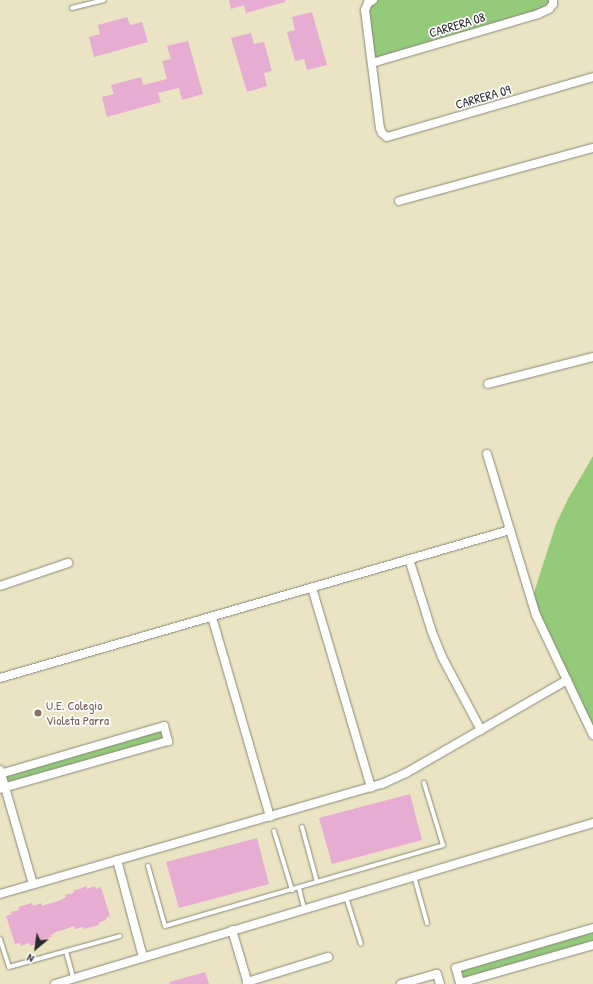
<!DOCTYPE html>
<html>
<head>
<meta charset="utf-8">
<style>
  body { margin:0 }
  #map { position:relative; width:593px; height:984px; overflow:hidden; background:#ebe4c4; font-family:"Patrick Hand",sans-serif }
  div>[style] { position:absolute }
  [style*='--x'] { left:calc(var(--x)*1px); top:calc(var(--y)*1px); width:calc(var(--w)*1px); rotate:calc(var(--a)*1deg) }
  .green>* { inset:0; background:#95ca7b }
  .building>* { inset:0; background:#e7acd2 }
  .roads { filter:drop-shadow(0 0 1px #8b8878) drop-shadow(0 0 1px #8b8878) }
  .lane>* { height:4px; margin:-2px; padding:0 2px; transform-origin:2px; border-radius:2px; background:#fff }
  .street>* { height:8px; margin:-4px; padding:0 4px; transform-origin:4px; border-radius:4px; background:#fff }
  .dots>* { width:11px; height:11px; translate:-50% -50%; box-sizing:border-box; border:2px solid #fff; border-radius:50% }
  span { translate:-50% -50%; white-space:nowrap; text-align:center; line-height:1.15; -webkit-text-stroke:3.5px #fff; paint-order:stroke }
  .street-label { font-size:13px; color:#2b2b2b }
  .education-label { font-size:13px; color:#785e54 }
  .left { translate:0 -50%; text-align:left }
  .north { position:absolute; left:16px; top:928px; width:40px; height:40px; -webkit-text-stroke:3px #fff; paint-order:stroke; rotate:209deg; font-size:11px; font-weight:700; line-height:16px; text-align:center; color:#2b2b2b }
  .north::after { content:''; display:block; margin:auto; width:14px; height:18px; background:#2b2b2b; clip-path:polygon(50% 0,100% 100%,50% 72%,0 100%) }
</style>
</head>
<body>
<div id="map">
  <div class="green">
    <i style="clip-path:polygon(373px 0,553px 0,551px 7px,372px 63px,366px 7px)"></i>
    <i style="clip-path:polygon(593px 456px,593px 735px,531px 602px,556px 524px,568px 499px)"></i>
    <i style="clip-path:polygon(164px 726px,168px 741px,0 789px,0 774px)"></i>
    <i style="clip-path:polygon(593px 928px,593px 945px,460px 983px,456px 968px)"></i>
  </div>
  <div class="building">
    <i style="clip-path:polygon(229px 0,285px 0,285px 2px,246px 13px,244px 5px,231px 9px)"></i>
    <i style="clip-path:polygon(312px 12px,327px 65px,307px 70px,304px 59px,295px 61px,287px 32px,295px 30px,292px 17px)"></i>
    <i style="clip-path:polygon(127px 17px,130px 25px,142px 22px,148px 42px,94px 57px,89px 37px,100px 34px,98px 25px)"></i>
    <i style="clip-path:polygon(251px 33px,254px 44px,264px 42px,272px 71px,264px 73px,267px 86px,247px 92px,231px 38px)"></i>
    <i style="clip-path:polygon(188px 41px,203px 94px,182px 100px,179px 88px,158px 93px,161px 102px,107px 117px,102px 97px,114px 94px,111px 85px,141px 77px,143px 85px,167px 79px,162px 61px,171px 59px,167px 46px)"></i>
    <i style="clip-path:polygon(410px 794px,422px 840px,332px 864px,319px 818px)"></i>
    <i style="clip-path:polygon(257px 838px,269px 884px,179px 908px,166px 862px)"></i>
    <i style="clip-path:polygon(87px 886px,87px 889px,95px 886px,96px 889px,101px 887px,110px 916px,106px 918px,106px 920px,98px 923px,99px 925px,84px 929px,83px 927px,75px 929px,75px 926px,56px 932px,51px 935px,52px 937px,44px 939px,44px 941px,30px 946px,29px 943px,21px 946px,20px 943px,15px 944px,6px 916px,12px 914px,11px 912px,19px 910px,18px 907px,32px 903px,33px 906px,41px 903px,42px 906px,61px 900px,66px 897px,65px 895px,74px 893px,73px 891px)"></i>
    <i style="clip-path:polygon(205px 972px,209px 984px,170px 984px,170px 982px)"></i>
  </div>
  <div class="roads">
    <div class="lane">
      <i style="--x:72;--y:8;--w:33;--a:-14"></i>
      <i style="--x:302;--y:827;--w:57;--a:74.7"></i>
      <i style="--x:274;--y:831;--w:62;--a:73"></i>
      <i style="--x:148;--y:866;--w:62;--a:74.2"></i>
      <i style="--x:165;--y:926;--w:290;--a:-16.2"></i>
      <i style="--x:443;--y:845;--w:65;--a:-107"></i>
      <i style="--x:414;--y:876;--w:49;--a:74.5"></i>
      <i style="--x:299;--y:888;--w:21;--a:76"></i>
      <i style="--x:346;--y:897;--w:49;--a:72.3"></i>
      <i style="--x:0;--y:939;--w:29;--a:72"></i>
      <i style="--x:9;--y:967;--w:115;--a:-15.6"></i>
      <i style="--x:66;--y:951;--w:28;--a:75"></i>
    </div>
    <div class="street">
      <i style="--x:373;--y:0;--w:6;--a:149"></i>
      <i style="--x:368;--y:3;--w:8;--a:113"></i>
      <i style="--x:365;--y:10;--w:119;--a:82.8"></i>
      <i style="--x:380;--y:128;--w:5;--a:68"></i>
      <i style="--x:382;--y:133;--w:6;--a:39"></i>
      <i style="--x:387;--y:137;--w:215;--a:-16.2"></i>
      <i style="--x:372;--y:63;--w:173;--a:-16.4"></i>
      <i style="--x:538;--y:14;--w:12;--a:-24"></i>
      <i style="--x:549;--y:9;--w:6;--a:-51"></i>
      <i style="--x:553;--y:4;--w:4;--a:-90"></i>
      <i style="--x:399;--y:201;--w:201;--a:-15.3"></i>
      <i style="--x:488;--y:384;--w:108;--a:-14.4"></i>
      <i style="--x:487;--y:454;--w:168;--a:73.1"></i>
      <i style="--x:536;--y:615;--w:133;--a:64.6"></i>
      <i style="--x:409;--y:559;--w:77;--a:72.5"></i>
      <i style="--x:432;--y:632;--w:27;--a:68"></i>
      <i style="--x:442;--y:657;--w:83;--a:61.9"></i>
      <i style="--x:0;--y:586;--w:72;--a:-18.7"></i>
      <i style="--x:312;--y:588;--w:208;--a:73.5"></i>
      <i style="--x:212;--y:617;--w:208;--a:73.8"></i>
      <i style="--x:0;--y:678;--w:531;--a:-16.18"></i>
      <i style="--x:0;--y:770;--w:119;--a:73.9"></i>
      <i style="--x:0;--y:774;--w:171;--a:-16.3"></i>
      <i style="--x:164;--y:726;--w:16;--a:75"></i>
      <i style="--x:168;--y:741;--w:175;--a:164.1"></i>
      <i style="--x:117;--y:860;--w:100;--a:75"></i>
      <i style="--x:0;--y:894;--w:398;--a:-16.1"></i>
      <i style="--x:382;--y:784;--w:26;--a:-25"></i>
      <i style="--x:406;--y:773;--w:186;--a:-30"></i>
      <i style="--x:593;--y:928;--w:143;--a:163.7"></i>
      <i style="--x:456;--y:968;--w:16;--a:75"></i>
      <i style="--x:460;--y:983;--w:138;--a:-15.9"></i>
      <i style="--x:232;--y:930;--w:56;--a:73.5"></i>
      <i style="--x:247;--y:982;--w:85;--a:-17.2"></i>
      <i style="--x:55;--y:984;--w:562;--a:-16.66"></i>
      <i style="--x:401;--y:984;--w:37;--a:-16"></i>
      <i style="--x:437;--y:974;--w:10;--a:73"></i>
    </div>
  </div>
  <div class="dots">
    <i style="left:38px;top:713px;background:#8d6e63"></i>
  </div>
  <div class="street-label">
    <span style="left:457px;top:25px;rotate:-17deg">CARRERA 08</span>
    <span style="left:483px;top:97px;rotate:-16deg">CARRERA 09</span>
  </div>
  <div class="education-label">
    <span class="left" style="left:46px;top:713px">U.E. Colegio<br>Violeta Parra</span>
  </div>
  <div class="north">N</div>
</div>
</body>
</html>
